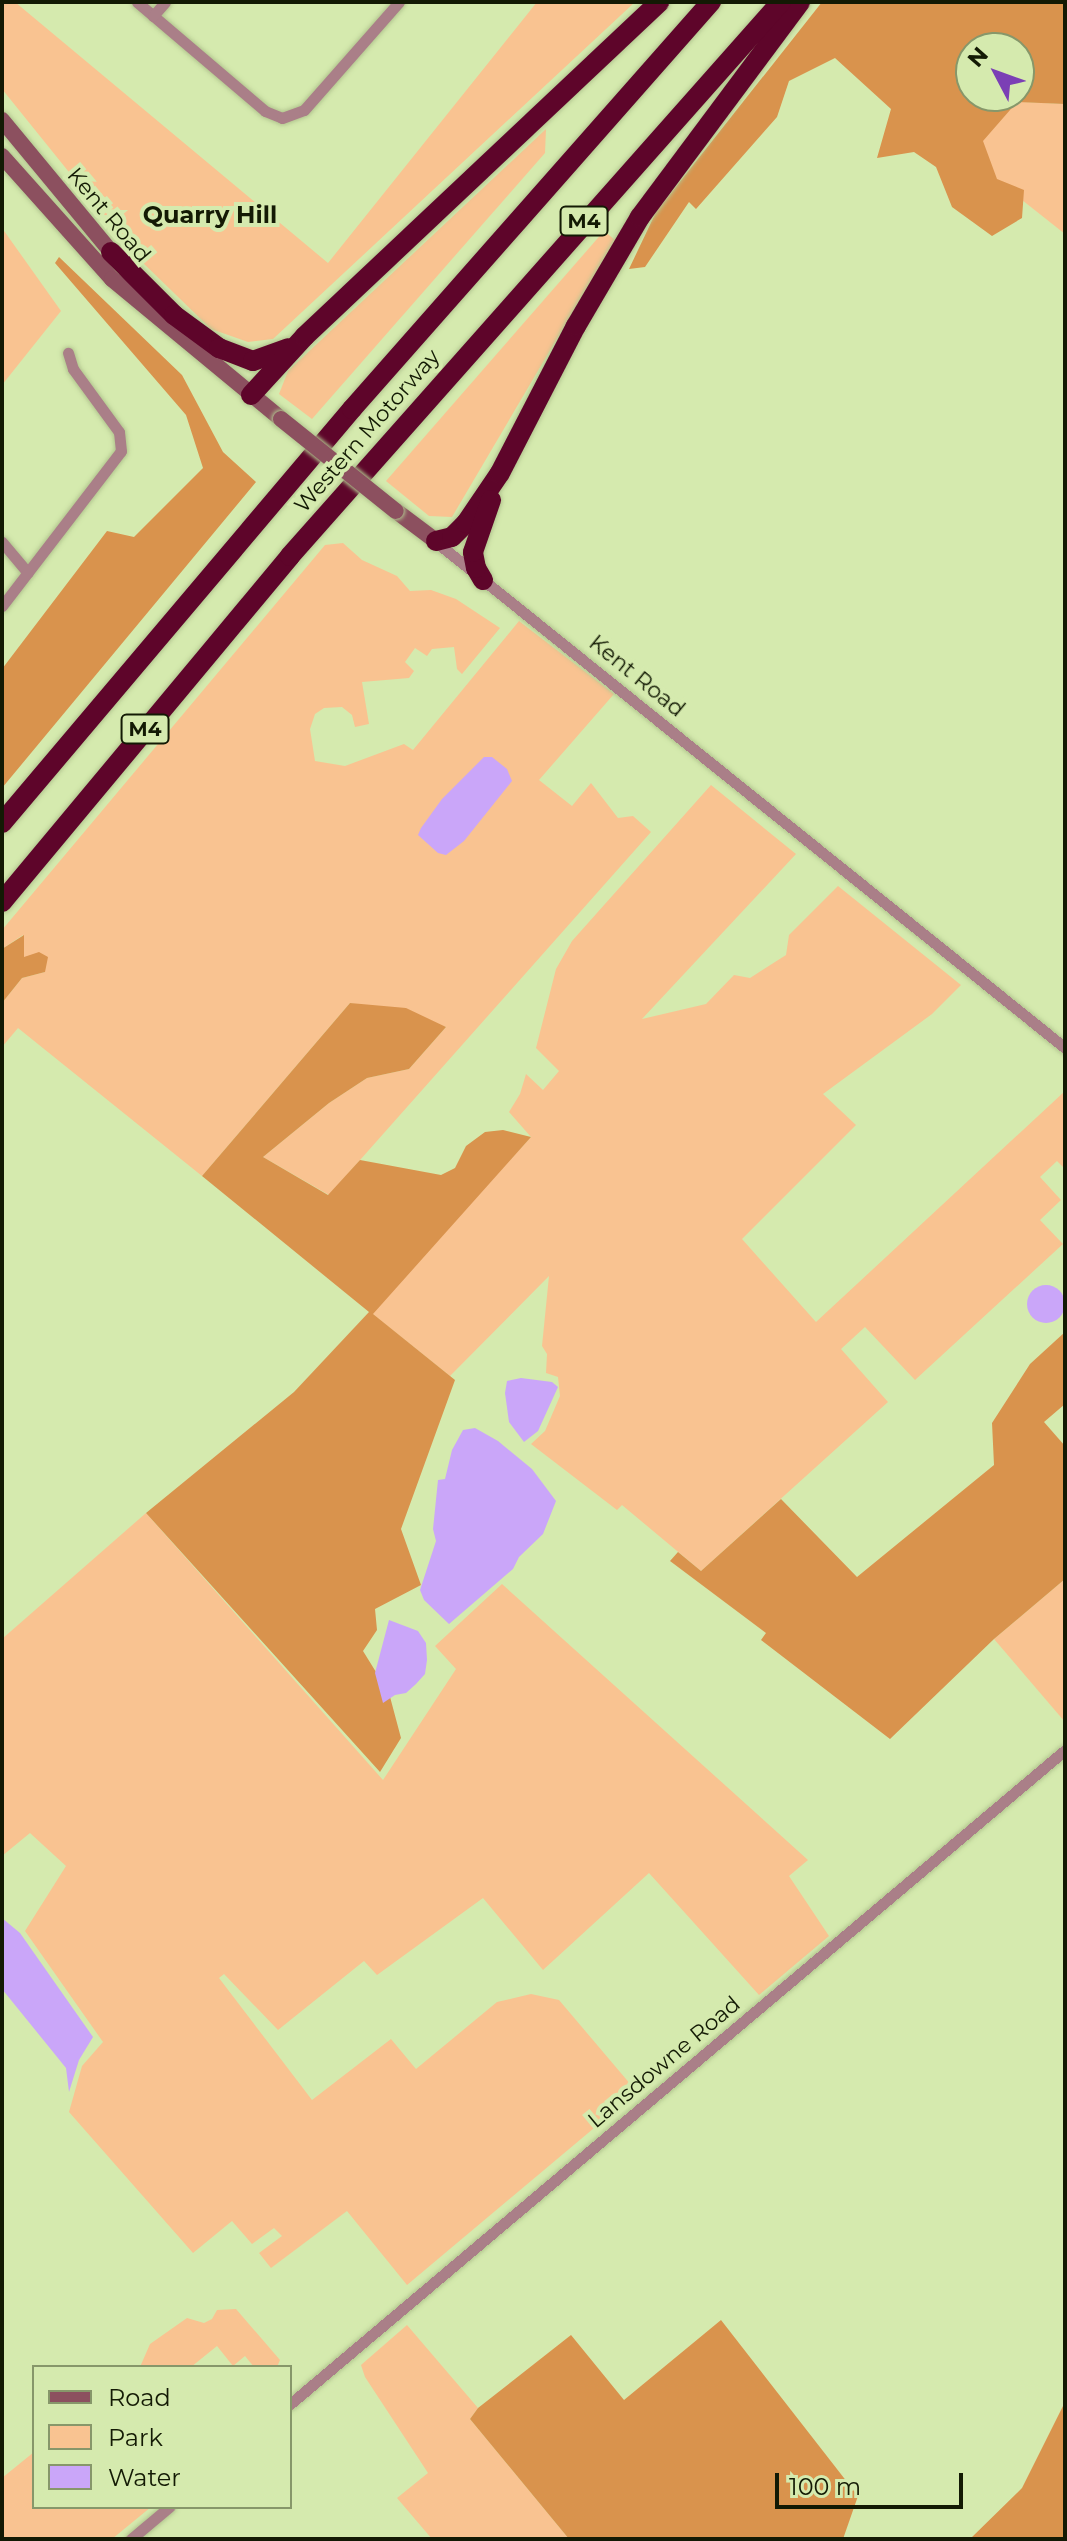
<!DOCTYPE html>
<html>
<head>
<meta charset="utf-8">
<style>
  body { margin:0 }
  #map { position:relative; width:1067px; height:2541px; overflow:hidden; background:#d5eaae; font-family:Montserrat,sans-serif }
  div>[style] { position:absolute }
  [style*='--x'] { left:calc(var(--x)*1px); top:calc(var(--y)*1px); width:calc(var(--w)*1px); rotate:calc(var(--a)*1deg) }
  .green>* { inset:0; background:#f9c391 }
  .forest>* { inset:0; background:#d9934d }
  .water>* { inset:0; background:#caa6f9 }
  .round { border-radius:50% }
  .roads { filter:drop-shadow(0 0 2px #b2c58f) drop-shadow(0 0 2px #b2c58f) }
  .minor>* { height:11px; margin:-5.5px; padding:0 5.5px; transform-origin:5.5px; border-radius:5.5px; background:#aa7f88 }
  .secondary>* { height:16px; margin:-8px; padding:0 8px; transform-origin:8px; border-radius:8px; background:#8c505f }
  .motorway>* { height:20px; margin:-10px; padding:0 10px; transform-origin:10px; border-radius:10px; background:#5e052a }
  .bridges { filter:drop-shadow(0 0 2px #b2c58f) drop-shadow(0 0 2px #b2c58f) }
  .secondary-bridge>* { height:16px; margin:-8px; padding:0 8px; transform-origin:8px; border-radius:8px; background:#8c505f }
  span { translate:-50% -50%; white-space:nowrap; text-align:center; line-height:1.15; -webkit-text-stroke:8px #d5eaae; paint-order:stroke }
  .shield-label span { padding:2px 6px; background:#d5eaae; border:2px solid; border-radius:6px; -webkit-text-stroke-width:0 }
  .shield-label { font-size:20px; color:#131a04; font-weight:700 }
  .street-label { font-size:22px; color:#131a04 }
  .neighbourhood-label { font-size:24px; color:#131a04; font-weight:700 }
  .frame { position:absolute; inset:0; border:4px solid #131a04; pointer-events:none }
  .legend { position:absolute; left:32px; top:2365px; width:260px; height:144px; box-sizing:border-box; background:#d5eaae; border:2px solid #87976a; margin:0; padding:10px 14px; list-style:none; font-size:24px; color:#131a04 }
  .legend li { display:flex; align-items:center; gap:16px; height:40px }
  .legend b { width:40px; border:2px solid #87976a }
  .north { position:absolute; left:955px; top:32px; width:80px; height:80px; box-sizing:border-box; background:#d5eaae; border:2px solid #87976a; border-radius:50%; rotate:311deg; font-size:22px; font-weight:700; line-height:32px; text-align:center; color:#131a04 }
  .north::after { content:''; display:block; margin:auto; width:28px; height:36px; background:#7b3fb5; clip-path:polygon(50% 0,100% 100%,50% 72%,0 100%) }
  .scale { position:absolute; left:775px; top:2473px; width:188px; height:36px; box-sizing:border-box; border:4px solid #131a04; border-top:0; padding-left:10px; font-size:24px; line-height:28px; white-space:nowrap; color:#131a04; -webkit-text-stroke:6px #d5eaae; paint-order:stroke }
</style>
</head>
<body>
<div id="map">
  <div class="green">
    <i style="clip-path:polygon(2px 2px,15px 2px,328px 263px,537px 2px,635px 2px,273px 339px,248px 342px,211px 329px,139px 259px,2px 89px)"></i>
    <i style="clip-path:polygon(955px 99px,1065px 104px,1065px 234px,964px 154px)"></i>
    <i style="clip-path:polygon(546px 129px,545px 153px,312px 419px,279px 394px,288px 371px)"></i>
    <i style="clip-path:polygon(2px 228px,61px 311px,2px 385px)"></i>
    <i style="clip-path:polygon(604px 231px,615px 240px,452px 517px,429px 516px,386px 481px)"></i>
    <i style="clip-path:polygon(343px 543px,362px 560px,397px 576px,410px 591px,431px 590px,456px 599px,500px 628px,462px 674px,457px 669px,454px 647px,432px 649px,427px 656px,415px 648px,405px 662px,414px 671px,409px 678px,362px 682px,369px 724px,355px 727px,352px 715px,342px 707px,324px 708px,315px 714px,310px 729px,315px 761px,345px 766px,404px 744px,413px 750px,519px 621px,614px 694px,539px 780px,572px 806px,591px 783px,618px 818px,633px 816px,651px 832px,329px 1195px,263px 1157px,329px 1103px,367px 1078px,409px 1069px,446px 1027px,350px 1003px,202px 1176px,18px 1028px,2px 1047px,2px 1003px,22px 978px,45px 972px,24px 957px,23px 935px,2px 949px,2px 930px,325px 545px)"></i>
    <i style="clip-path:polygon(711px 785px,796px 854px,642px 1019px,706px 1004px,734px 975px,750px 978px,786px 955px,789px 935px,838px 886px,961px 985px,932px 1014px,823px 1094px,856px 1125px,742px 1239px,816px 1322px,1065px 1091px,1065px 1169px,1057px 1161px,1040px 1177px,1061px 1200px,1040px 1220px,1063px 1244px,915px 1380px,865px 1327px,841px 1349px,888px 1402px,701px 1571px,622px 1505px,617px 1510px,531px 1444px,545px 1431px,560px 1396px,558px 1377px,546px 1373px,547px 1354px,542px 1346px,549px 1276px,450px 1376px,370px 1312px,531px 1137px,509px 1112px,520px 1094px,526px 1074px,543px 1090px,559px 1071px,536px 1048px,556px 969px,572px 941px)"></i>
    <i style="clip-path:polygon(146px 1513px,383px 1780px,456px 1669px,435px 1646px,502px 1584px,808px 1860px,789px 1876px,829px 1936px,759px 1995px,649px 1873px,543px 1970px,483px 1898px,377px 1975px,364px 1961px,278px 2030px,224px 1974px,219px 1978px,312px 2100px,391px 2039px,416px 2069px,497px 2002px,531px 1994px,559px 2000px,637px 2092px,407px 2285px,347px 2211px,271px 2268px,259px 2253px,282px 2236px,274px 2228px,252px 2244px,232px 2221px,193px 2253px,69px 2112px,82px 2066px,103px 2042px,25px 1931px,66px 1866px,30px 1833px,2px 1856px,2px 1639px)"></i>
    <i style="clip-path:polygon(1065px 1579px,1065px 1722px,994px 1639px)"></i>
    <i style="clip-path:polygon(236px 2309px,280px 2360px,277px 2367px,254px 2367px,245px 2356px,233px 2366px,217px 2346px,191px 2367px,140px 2367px,150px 2344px,187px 2318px,204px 2323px,212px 2319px,217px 2310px)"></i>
    <i style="clip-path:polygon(407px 2325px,478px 2408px,470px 2419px,569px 2539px,432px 2539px,397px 2498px,428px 2473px,365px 2377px,361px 2365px)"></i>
    <i style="clip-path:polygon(34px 2452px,34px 2507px,151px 2507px,112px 2539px,2px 2539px,2px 2478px)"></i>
  </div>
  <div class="forest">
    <i style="clip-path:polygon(evenodd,822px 2px,1065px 2px,1065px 104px,1017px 102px,983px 141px,997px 179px,1024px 190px,1022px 218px,992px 236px,952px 207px,936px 167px,914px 152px,877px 158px,891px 109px,835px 58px,789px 81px,777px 117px,696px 209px,689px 202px,645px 267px,629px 269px,656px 212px,822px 2px,971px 48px,1019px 48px,1019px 96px,971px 96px,971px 48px)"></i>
    <i style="clip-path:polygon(59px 257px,182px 375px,223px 452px,256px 482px,2px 788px,2px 669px,107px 531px,134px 537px,203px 468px,186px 415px,55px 263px)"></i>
    <i style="clip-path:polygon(24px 935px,24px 957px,39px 952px,48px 957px,45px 972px,22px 978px,2px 1003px,2px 949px)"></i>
    <i style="clip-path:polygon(350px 1003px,406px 1008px,446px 1027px,409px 1069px,367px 1078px,329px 1103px,263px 1157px,328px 1195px,360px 1160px,441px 1175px,455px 1168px,466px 1146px,485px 1132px,503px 1130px,531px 1137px,373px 1314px,455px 1380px,401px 1529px,421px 1585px,375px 1609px,377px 1630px,363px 1651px,389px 1693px,401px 1738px,380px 1772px,146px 1513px,294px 1392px,369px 1312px,202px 1176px)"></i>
    <i style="clip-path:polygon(1065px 1332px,1065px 1404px,1044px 1422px,1065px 1446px,1065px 1579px,994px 1639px,890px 1739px,761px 1640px,766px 1633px,670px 1561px,678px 1552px,701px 1571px,781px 1499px,857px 1577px,994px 1465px,992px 1423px,1030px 1364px)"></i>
    <i style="clip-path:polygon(721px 2320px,858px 2496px,843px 2539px,569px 2539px,470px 2419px,478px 2408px,571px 2335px,624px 2400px)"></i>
    <i style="clip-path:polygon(1065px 2402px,1065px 2539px,970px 2539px,1022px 2488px)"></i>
  </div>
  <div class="water">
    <i style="clip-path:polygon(484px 757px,492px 757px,507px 769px,512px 781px,464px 841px,446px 855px,438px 853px,418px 835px,421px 828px,442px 799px)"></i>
    <i class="round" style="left:1027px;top:1285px;width:38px;height:38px"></i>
    <i style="clip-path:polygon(521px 1378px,552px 1382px,558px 1387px,538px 1431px,524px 1442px,509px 1422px,505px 1393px,507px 1381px)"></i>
    <i style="clip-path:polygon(475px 1428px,498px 1441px,532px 1469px,556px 1501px,543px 1534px,519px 1557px,513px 1569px,449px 1624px,424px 1600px,420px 1590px,436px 1541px,433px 1529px,438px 1480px,445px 1479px,452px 1450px,463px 1430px)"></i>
    <i style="clip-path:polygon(389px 1620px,418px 1631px,426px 1643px,427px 1660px,425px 1674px,416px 1684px,406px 1693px,395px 1695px,383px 1703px,375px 1673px)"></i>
    <i style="clip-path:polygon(2px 1918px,20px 1933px,93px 2037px,79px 2060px,69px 2092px,66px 2068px,2px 1989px)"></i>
  </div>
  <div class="roads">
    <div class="minor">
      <i style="--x:137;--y:2;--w:168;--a:40.4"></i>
      <i style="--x:265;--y:111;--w:18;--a:22"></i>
      <i style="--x:282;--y:118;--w:23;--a:-20"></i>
      <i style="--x:304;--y:110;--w:144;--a:-48.7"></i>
      <i style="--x:153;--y:16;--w:18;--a:-49"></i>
      <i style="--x:2;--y:542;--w:40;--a:50"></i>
      <i style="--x:436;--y:542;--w:807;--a:38.81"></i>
      <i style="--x:2;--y:606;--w:195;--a:-52.5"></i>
      <i style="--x:121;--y:451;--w:19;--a:-96"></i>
      <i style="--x:119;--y:432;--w:78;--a:-126.1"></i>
      <i style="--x:73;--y:369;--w:17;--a:-107"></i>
      <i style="--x:290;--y:2404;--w:1014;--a:-40.16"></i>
      <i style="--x:131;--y:2539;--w:50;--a:-40.1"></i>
    </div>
    <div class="secondary">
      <i style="--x:2;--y:120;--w:182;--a:50.4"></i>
      <i style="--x:2;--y:156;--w:165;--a:48.2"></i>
      <i style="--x:112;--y:279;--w:219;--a:39.6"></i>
      <i style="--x:396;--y:511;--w:50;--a:36.9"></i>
    </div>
    <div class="motorway">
      <i style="--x:111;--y:252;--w:89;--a:45"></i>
      <i style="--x:174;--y:315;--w:56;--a:36.3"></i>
      <i style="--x:219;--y:348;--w:36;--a:21"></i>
      <i style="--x:253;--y:361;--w:37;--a:-20"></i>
      <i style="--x:251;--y:395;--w:80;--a:-47.5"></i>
      <i style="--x:305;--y:336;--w:487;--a:-43.3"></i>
      <i style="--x:436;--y:541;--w:16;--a:-14"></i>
      <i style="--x:452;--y:537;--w:20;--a:-45"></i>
      <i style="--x:466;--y:523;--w:60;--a:-55.8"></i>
      <i style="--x:500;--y:473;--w:165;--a:-62.7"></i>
      <i style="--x:576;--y:326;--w:126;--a:-59.6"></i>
      <i style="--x:640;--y:217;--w:268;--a:-53.3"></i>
      <i style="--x:483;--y:580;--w:14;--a:-120"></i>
      <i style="--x:476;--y:568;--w:16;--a:-101"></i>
      <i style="--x:473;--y:552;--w:55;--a:-70.9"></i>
      <i style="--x:2;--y:823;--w:542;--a:-49.79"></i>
      <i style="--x:352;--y:409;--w:543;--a:-48.59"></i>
      <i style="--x:2;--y:902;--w:450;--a:-50.2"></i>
      <i style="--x:290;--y:556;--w:740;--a:-48.45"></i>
    </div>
  </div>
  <div class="bridges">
    <div class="secondary-bridge">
      <i style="--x:281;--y:419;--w:147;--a:38.7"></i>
    </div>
  </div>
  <div class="shield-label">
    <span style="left:584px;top:221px">M4</span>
    <span style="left:145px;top:729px">M4</span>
  </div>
  <div class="street-label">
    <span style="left:109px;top:215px;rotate:50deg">Kent Road</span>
    <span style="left:367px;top:431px;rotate:-49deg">Western Motorway</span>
    <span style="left:637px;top:676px;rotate:39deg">Kent Road</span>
    <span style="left:664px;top:2062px;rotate:-40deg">Lansdowne Road</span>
  </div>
  <div class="neighbourhood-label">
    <span style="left:210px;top:215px">Quarry Hill</span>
  </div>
  <div class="frame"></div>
  <ul class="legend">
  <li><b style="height:10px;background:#8c505f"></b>Road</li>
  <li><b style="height:22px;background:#f9c391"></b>Park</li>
  <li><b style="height:22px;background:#caa6f9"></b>Water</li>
  </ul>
  <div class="north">N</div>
  <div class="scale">100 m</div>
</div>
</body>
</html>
